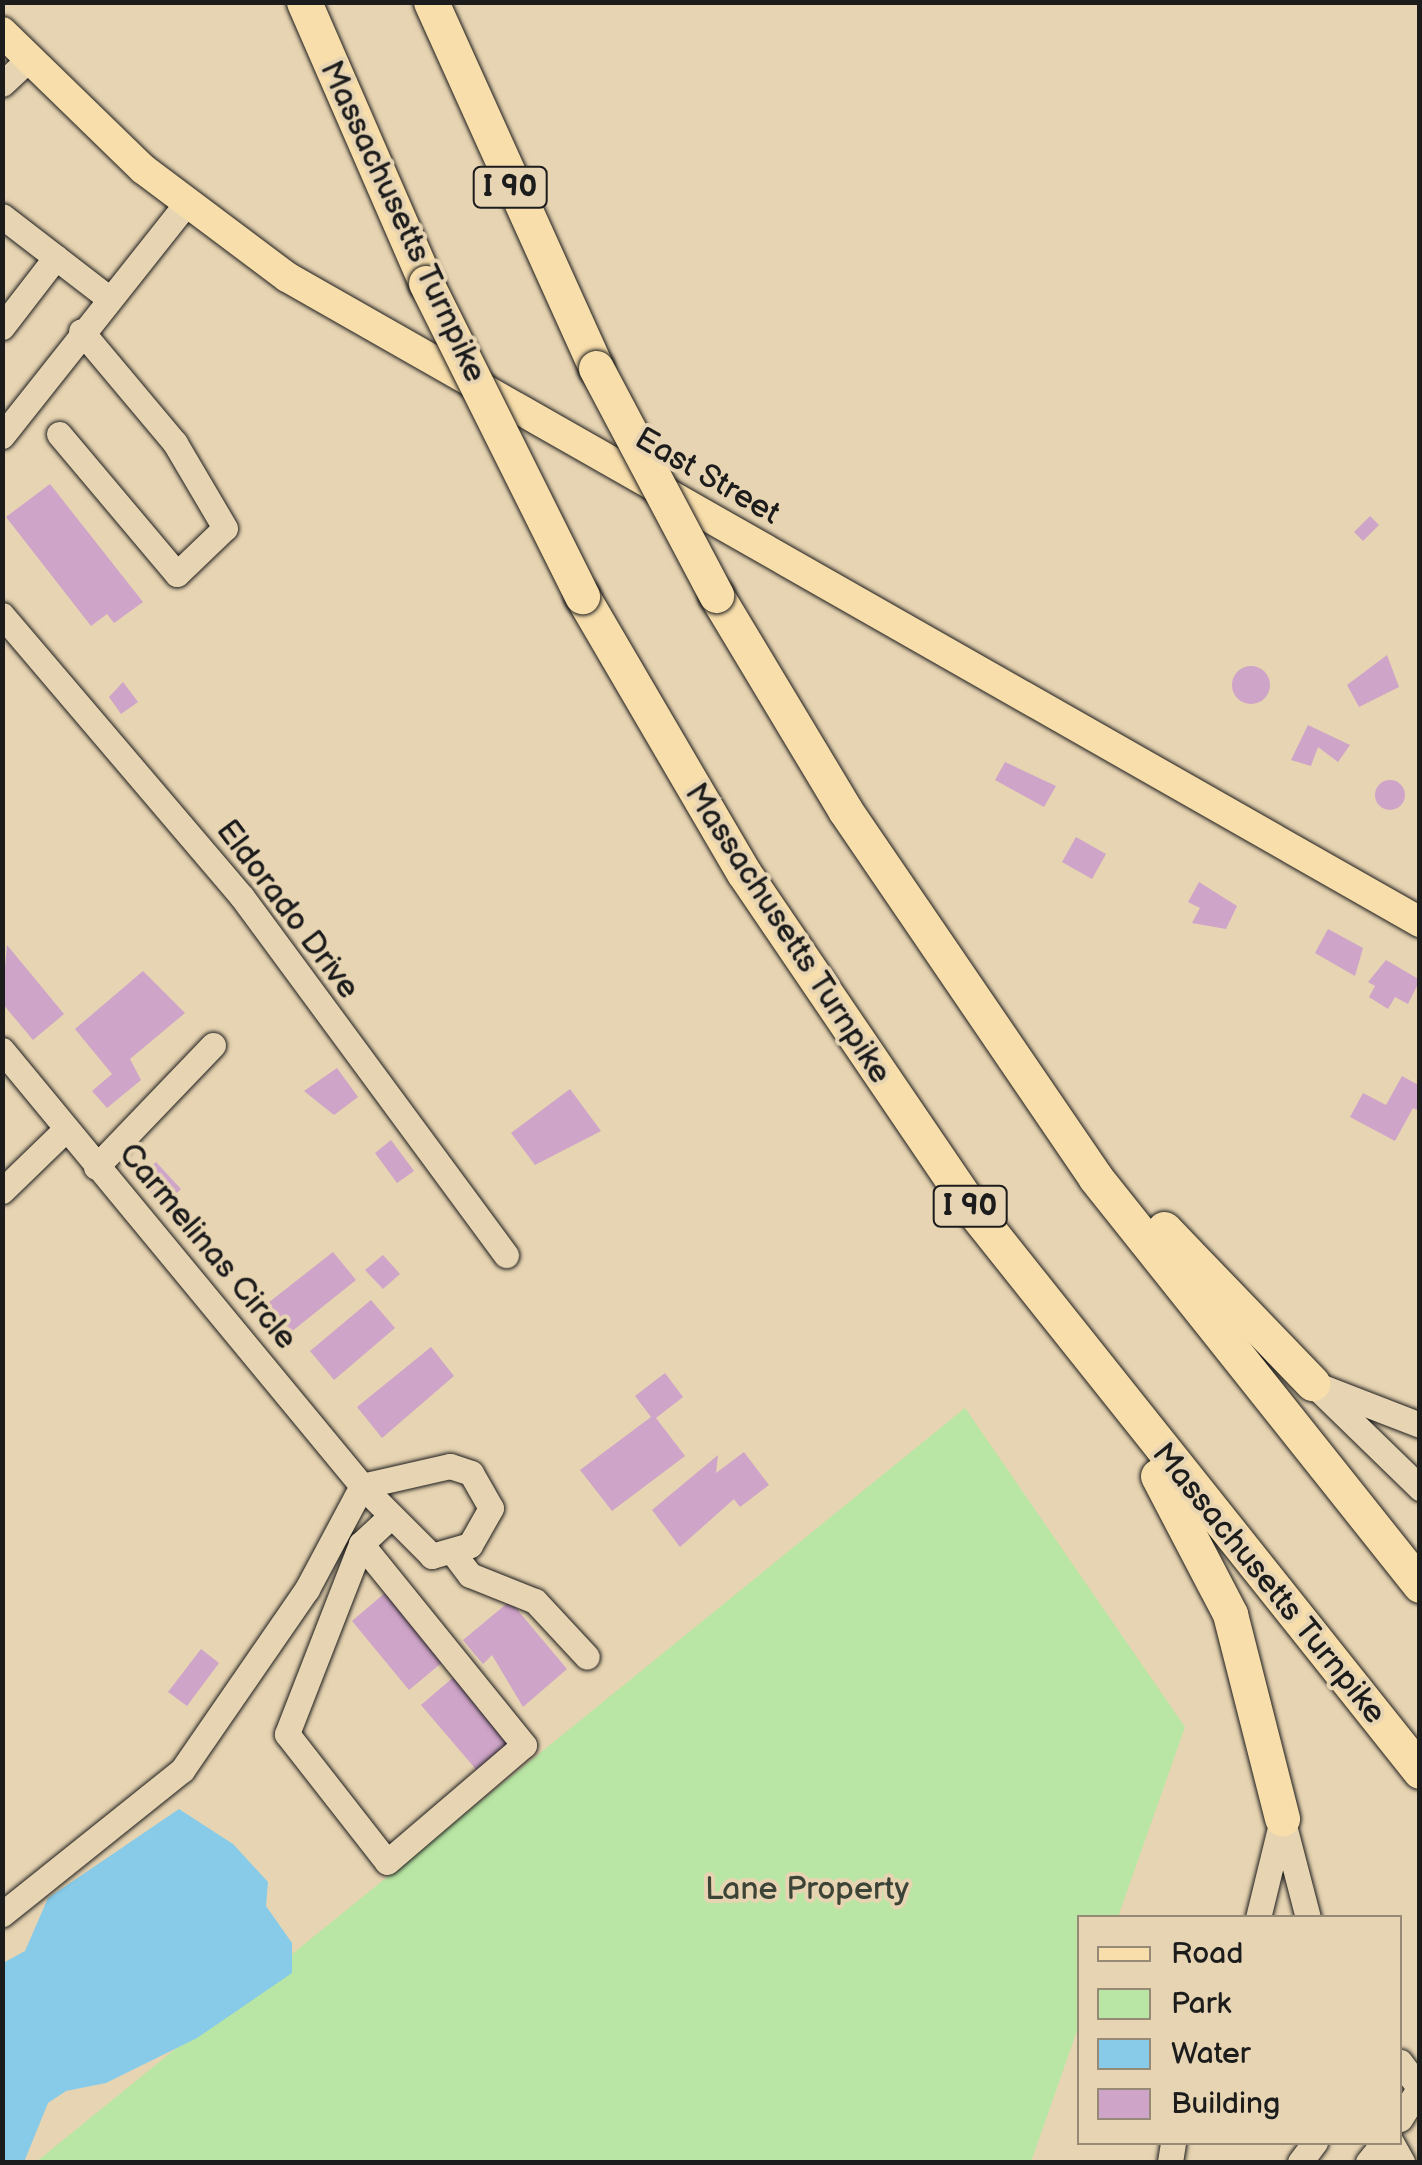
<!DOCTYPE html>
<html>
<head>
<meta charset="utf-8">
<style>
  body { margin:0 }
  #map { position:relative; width:1422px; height:2165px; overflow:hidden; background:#e7d4b2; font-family:"Balsamiq Sans",sans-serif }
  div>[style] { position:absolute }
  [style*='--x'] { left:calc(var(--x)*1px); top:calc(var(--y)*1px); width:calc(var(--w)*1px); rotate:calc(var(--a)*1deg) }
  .green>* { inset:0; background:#b9e6a4 }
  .water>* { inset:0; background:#87cbe8 }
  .building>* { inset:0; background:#cea4c8 }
  .round { border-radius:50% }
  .roads { filter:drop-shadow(0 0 2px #1c1c1c) drop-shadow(0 0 2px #1c1c1c) }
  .minor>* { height:25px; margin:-12.5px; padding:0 12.5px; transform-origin:12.5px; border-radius:12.5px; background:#e7d4b2 }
  .major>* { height:30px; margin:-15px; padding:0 15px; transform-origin:15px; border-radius:15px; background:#f8deab }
  .highway>* { height:35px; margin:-17.5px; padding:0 17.5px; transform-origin:17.5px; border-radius:17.5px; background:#f8deab }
  .bridges { filter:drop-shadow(0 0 2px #1c1c1c) drop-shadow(0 0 2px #1c1c1c) }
  .highway-bridge>* { height:35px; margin:-17.5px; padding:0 17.5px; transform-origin:17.5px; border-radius:17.5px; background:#f8deab }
  span { translate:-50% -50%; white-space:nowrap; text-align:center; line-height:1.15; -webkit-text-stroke:8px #e7d4b2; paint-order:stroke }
  .shield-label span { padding:2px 8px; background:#e7d4b2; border:2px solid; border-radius:8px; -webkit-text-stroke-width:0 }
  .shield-label { font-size:30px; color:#1c1c1c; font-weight:700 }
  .street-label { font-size:32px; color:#1c1c1c }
  .park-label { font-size:32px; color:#3b4437 }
  .frame { position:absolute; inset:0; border:5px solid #1c1c1c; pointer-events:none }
  .legend { position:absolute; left:1077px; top:1915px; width:325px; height:230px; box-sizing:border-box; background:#e7d4b2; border:2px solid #968a76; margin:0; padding:12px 18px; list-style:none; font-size:30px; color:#1c1c1c }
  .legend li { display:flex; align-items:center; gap:20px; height:50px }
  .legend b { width:50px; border:2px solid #968a76 }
</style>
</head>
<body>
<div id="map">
  <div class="green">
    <i style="clip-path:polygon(965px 1408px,1185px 1727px,1118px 1917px,1080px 1918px,1079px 2025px,1031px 2162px,36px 2162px)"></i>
  </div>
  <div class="water">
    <i style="clip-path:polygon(179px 1809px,233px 1844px,268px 1882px,266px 1906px,292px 1943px,292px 1973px,197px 2038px,106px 2083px,66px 2091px,48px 2103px,24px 2162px,3px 2162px,3px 1963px,25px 1951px,48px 1898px)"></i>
  </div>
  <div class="building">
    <i style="clip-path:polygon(50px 484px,143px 602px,114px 623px,107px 614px,91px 626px,6px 517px)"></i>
    <i style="clip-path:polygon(1370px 516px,1379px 525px,1363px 541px,1354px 532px)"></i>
    <i style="clip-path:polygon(1387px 655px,1399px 687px,1359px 707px,1347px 685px)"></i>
    <i class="round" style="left:1232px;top:666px;width:38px;height:38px"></i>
    <i style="clip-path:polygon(123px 682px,138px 702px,121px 714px,109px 697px)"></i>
    <i style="clip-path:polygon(1308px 725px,1350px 745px,1338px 762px,1318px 747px,1311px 766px,1291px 760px)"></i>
    <i style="clip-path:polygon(1005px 762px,1056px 786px,1044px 807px,995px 780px)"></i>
    <i class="round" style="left:1375px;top:780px;width:30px;height:30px"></i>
    <i style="clip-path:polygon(1076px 837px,1106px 854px,1092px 879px,1062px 862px)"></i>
    <i style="clip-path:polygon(1199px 882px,1237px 906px,1226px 929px,1192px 923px,1200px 908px,1188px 902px)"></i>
    <i style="clip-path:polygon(1328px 929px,1363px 948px,1355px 976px,1315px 953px)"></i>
    <i style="clip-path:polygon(7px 945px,64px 1014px,33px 1040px,2px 1003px)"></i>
    <i style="clip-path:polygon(1386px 960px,1420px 980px,1408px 1004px,1395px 997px,1388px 1009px,1369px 997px,1375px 986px,1368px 982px)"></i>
    <i style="clip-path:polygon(143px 971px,185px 1013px,130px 1059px,141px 1080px,107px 1108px,92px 1091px,112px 1074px,75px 1029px)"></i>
    <i style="clip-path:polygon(337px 1068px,358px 1097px,334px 1115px,304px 1091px)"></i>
    <i style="clip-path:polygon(1402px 1076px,1420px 1086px,1420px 1111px,1413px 1108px,1395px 1141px,1350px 1117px,1363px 1093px,1386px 1105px)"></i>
    <i style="clip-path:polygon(570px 1089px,601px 1131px,535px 1165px,511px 1133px)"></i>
    <i style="clip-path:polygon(391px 1140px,414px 1171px,397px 1183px,375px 1153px)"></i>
    <i style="clip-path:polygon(156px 1162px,181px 1189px,163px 1206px,138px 1179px)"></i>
    <i style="clip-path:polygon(333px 1252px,356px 1280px,291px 1332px,268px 1303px)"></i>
    <i style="clip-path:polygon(383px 1255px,400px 1274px,383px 1289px,365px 1270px)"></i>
    <i style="clip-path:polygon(371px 1300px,395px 1328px,334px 1380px,310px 1351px)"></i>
    <i style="clip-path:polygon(431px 1347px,454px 1376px,382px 1438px,357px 1407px)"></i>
    <i style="clip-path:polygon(665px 1373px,683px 1397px,656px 1418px,685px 1456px,612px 1511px,580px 1470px,651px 1417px,635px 1396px)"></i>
    <i style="clip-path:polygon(744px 1452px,769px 1485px,740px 1507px,734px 1499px,680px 1547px,652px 1510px,718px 1455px,716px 1473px)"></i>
    <i style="clip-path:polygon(386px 1592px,444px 1661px,409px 1690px,352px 1621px)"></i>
    <i style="clip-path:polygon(510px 1601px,567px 1669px,523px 1707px,492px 1655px,483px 1664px,463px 1640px)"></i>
    <i style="clip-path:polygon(201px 1649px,219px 1663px,187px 1706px,168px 1692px)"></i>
    <i style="clip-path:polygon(456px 1675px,514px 1743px,479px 1773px,421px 1705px)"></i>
  </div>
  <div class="roads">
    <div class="minor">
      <i style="--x:2;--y:84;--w:35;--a:-43"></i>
      <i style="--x:2;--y:216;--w:133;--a:37.6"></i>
      <i style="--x:2;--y:327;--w:88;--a:-52.4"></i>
      <i style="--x:59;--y:434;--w:183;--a:49.9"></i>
      <i style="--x:177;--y:574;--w:66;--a:-43.8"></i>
      <i style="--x:225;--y:528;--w:99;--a:-120.5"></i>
      <i style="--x:175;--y:443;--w:146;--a:-130"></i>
      <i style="--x:2;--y:436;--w:296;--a:-51.6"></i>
      <i style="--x:2;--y:615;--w:370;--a:49.6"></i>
      <i style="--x:242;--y:897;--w:445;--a:53.6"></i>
      <i style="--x:2;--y:1050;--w:565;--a:50.45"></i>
      <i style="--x:362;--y:1486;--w:117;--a:118.1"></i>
      <i style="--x:307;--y:1589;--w:220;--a:124.6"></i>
      <i style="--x:182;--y:1770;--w:231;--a:141.3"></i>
      <i style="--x:96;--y:1167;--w:169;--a:-46.2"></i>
      <i style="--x:2;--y:1191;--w:89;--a:-44.1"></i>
      <i style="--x:1312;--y:1383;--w:151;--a:44.2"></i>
      <i style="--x:1322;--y:1387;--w:105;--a:21.2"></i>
      <i style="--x:450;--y:1466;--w:22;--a:18"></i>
      <i style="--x:471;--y:1473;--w:40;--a:60.3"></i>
      <i style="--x:491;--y:1508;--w:43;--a:119.6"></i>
      <i style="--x:470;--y:1545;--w:40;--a:164"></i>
      <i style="--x:432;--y:1556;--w:99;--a:-135"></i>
      <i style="--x:362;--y:1486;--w:90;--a:-12.8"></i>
      <i style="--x:361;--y:1544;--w:204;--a:111.3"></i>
      <i style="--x:287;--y:1734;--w:162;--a:52"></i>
      <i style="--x:387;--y:1862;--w:180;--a:-40.5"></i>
      <i style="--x:524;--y:1745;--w:259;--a:-129"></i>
      <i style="--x:361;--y:1544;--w:37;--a:-43"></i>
      <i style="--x:454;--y:1554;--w:26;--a:53"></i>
      <i style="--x:470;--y:1575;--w:70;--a:21.8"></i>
      <i style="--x:535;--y:1601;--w:76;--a:47.1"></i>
      <i style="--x:1282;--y:1818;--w:103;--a:75.4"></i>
      <i style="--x:1258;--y:1918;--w:93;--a:-76.3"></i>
      <i style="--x:1400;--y:2062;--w:34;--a:53"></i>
      <i style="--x:1400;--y:2119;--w:36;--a:-58"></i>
      <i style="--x:1391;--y:2142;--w:23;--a:61"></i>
      <i style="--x:1170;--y:2162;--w:20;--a:-81"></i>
      <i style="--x:1300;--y:2162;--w:25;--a:-53"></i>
      <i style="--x:1368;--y:2162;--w:26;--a:-51"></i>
    </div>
    <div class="major">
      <i style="--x:2;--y:32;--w:197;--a:44.2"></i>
      <i style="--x:143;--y:169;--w:180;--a:36.9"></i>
      <i style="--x:287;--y:277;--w:1304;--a:29.65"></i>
    </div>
    <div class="highway">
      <i style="--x:304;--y:2;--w:306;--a:66.5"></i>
      <i style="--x:431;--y:2;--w:401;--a:65.7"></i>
      <i style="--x:716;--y:595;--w:251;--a:59"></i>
      <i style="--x:845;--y:810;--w:444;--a:55.7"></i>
      <i style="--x:1095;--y:1177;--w:522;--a:51.46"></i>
      <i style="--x:582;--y:596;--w:321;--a:59.7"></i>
      <i style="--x:744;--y:873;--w:406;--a:55.8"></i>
      <i style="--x:972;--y:1209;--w:719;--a:51.44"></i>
      <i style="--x:1164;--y:1229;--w:214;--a:46.1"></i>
      <i style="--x:1158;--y:1476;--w:156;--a:62.4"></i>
      <i style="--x:1230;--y:1614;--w:211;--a:75.7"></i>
    </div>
  </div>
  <div class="bridges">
    <div class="highway-bridge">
      <i style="--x:426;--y:283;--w:350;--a:63.5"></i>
      <i style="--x:596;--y:368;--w:257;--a:62.1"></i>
    </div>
  </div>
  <div class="shield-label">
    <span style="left:510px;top:187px">I 90</span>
    <span style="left:970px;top:1206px">I 90</span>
  </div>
  <div class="street-label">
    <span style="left:402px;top:222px;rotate:65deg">Massachusetts Turnpike</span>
    <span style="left:707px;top:477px;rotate:30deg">East Street</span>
    <span style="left:287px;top:910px;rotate:53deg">Eldorado Drive</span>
    <span style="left:787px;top:934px;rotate:57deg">Massachusetts Turnpike</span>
    <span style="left:207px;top:1247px;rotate:50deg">Carmelinas Circle</span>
    <span style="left:1268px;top:1584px;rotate:51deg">Massachusetts Turnpike</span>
  </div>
  <div class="park-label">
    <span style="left:807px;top:1890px">Lane Property</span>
  </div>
  <div class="frame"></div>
  <ul class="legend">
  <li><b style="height:12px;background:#f8deab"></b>Road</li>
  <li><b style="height:28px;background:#b9e6a4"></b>Park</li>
  <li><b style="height:28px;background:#87cbe8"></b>Water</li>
  <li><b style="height:28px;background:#cea4c8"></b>Building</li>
  </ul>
</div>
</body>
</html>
